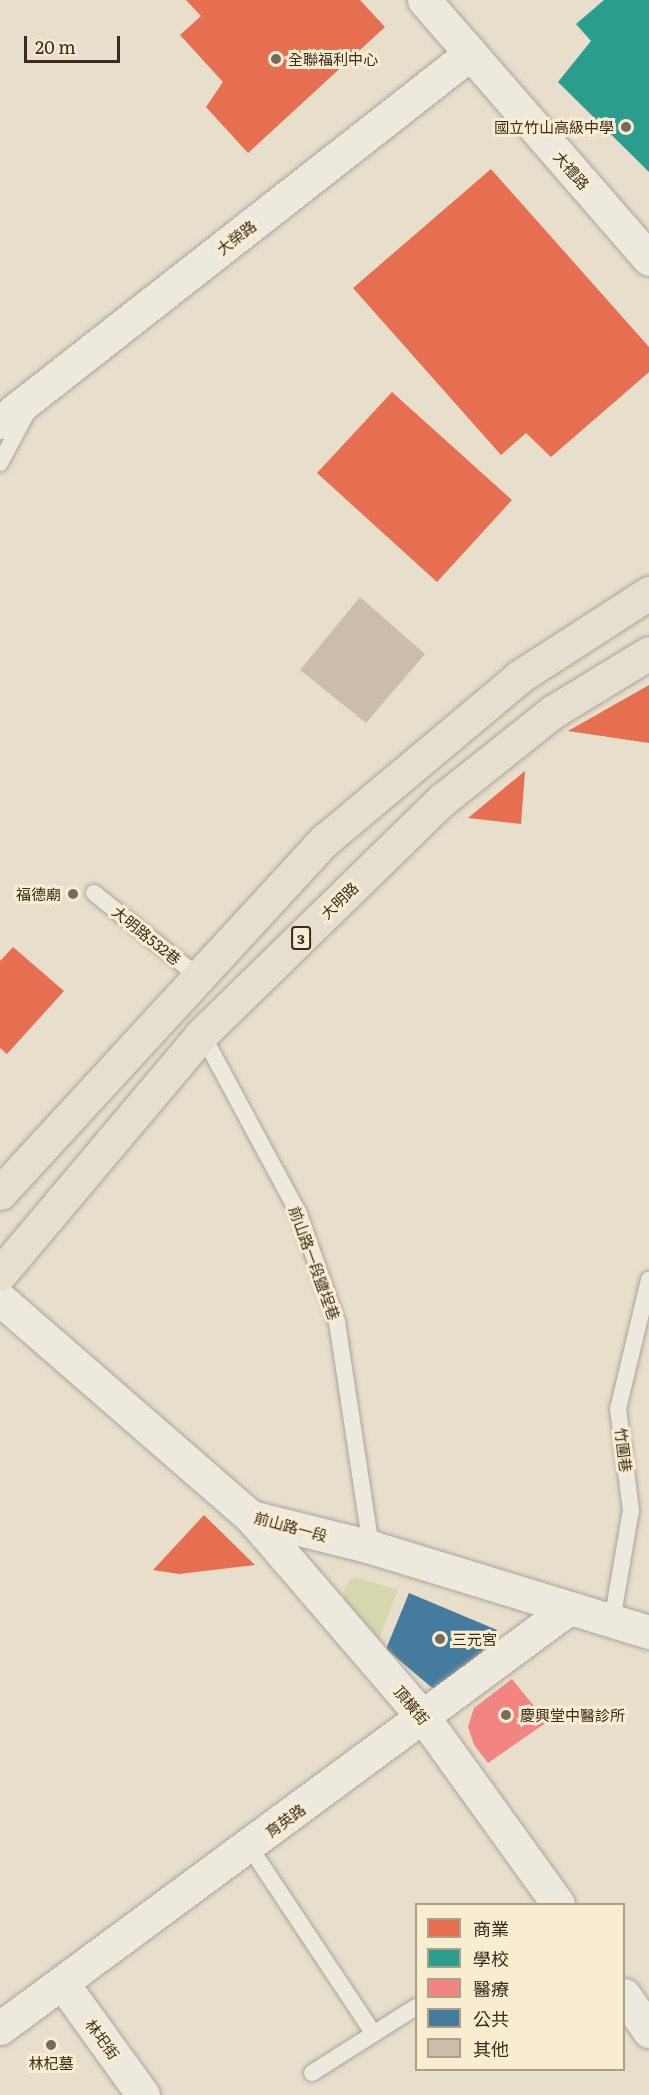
<!DOCTYPE html>
<html>
<head>
<meta charset="utf-8">
<style>
  body { margin:0 }
  #map { position:relative; width:649px; height:2095px; overflow:hidden; background:#e7dfcc; font-family:Literata,"Noto Sans TC",serif }
  div>[style] { position:absolute }
  [style*='--x'] { left:calc(var(--x)*1px); top:calc(var(--y)*1px); width:calc(var(--w)*1px); rotate:calc(var(--a)*1deg) }
  .green>* { inset:0; background:#d6d7ad }
  .shops>* { inset:0; background:#e76f51 }
  .schools>* { inset:0; background:#2a9d8f }
  .health>* { inset:0; background:#f28482 }
  .public>* { inset:0; background:#457b9d }
  .building>* { inset:0; background:#cbbdac }
  .roads { filter:drop-shadow(0 0 2px #aca496) drop-shadow(0 0 2px #aca496) }
  .service>* { height:16px; margin:-8px; padding:0 8px; transform-origin:8px; border-radius:8px; background:#eee9df }
  .minor>* { height:33px; margin:-16.5px; padding:0 16.5px; transform-origin:16.5px; border-radius:16.5px; background:#eee9df }
  .primary>* { height:33px; margin:-16.5px; padding:0 16.5px; transform-origin:16.5px; border-radius:16.5px; background:#e6dfcf }
  .dots>* { width:16px; height:16px; translate:-50% -50%; box-sizing:border-box; border:3px solid #f8edd1; border-radius:50% }
  span { translate:-50% -50%; white-space:nowrap; text-align:center; line-height:1.15; -webkit-text-stroke:6px #f8edd1; paint-order:stroke }
  .shield-label span { padding:2px 4px; background:#f8edd1; border:2px solid; border-radius:4px; -webkit-text-stroke-width:0 }
  .shield-label { font-size:14px; color:#3b2b1c; font-weight:700 }
  .poi-label { font-size:15px; color:#3b2b1c }
  .left { translate:0 -50%; text-align:left }
  .right { translate:-100% -50%; text-align:right }
  .street-label { font-size:15px; color:#3b2b1c }
  .legend { position:absolute; left:415px; top:1903px; width:210px; height:168px; box-sizing:border-box; background:#f8edd1; border:2px solid #ac9f89; margin:0; padding:8px 10px; list-style:none; font-size:18px; color:#3b2b1c }
  .legend li { display:flex; align-items:center; gap:12px; height:30px }
  .legend b { width:30px; border:2px solid #ac9f89 }
  .scale { position:absolute; left:24px; top:36px; width:96px; height:27px; box-sizing:border-box; border:3px solid #3b2b1c; border-top:0; padding-left:8px; font-size:18px; line-height:21px; white-space:nowrap; color:#3b2b1c; -webkit-text-stroke:4px #f8edd1; paint-order:stroke }
</style>
</head>
<body>
<div id="map">
  <div class="green">
    <i style="clip-path:polygon(358px 1578px,398px 1590px,378px 1642px,344px 1600px,345px 1586px,350px 1579px)"></i>
  </div>
  <div class="shops">
    <i style="clip-path:polygon(186px 0,360px 0,385px 27px,248px 153px,206px 107px,223px 82px,180px 35px,201px 16px)"></i>
    <i style="clip-path:polygon(491px 169px,649px 347px,649px 372px,551px 457px,526px 433px,501px 455px,353px 288px)"></i>
    <i style="clip-path:polygon(392px 392px,512px 500px,437px 582px,317px 473px)"></i>
    <i style="clip-path:polygon(649px 685px,649px 743px,568px 731px)"></i>
    <i style="clip-path:polygon(525px 771px,521px 824px,468px 818px)"></i>
    <i style="clip-path:polygon(13px 947px,64px 991px,7px 1054px,0 1048px,0 961px)"></i>
    <i style="clip-path:polygon(204px 1515px,255px 1565px,179px 1574px,153px 1570px)"></i>
  </div>
  <div class="schools">
    <i style="clip-path:polygon(604px 0,649px 0,649px 172px,558px 82px,591px 41px,576px 24px)"></i>
  </div>
  <div class="health">
    <i style="clip-path:polygon(512px 1679px,547px 1722px,488px 1763px,474px 1745px,468px 1727px,474px 1708px)"></i>
  </div>
  <div class="public">
    <i style="clip-path:polygon(409px 1593px,497px 1630px,465px 1676px,443px 1697px,386px 1649px)"></i>
  </div>
  <div class="building">
    <i style="clip-path:polygon(360px 597px,425px 654px,366px 723px,300px 670px)"></i>
  </div>
  <div class="roads">
    <div class="service">
      <i style="--x:0;--y:463;--w:61;--a:-61.8"></i>
      <i style="--x:94;--y:893;--w:134;--a:38.7"></i>
      <i style="--x:202;--y:1034;--w:204;--a:61.7"></i>
      <i style="--x:299;--y:1214;--w:114;--a:70.6"></i>
      <i style="--x:337;--y:1322;--w:228;--a:81.4"></i>
      <i style="--x:612;--y:1621;--w:113;--a:-80.3"></i>
      <i style="--x:631;--y:1510;--w:102;--a:-97.3"></i>
      <i style="--x:618;--y:1409;--w:133;--a:-76.5"></i>
      <i style="--x:249;--y:1846;--w:222;--a:56.4"></i>
      <i style="--x:312;--y:2073;--w:123;--a:-32.4"></i>
    </div>
    <div class="minor">
      <i style="--x:424;--y:0;--w:343;--a:49"></i>
      <i style="--x:0;--y:422;--w:598;--a:-38.08"></i>
      <i style="--x:0;--y:1299;--w:332;--a:41"></i>
      <i style="--x:251;--y:1517;--w:124;--a:14"></i>
      <i style="--x:371;--y:1547;--w:291;--a:17"></i>
      <i style="--x:251;--y:1517;--w:265;--a:49.3"></i>
      <i style="--x:424;--y:1718;--w:229;--a:54.2"></i>
      <i style="--x:63;--y:1984;--w:137;--a:54.2"></i>
      <i style="--x:624;--y:1995;--w:44;--a:55.2"></i>
      <i style="--x:0;--y:2028;--w:707;--a:-36.43"></i>
    </div>
    <div class="primary">
      <i style="--x:0;--y:1193;--w:480;--a:-47.4"></i>
      <i style="--x:325;--y:840;--w:253;--a:-40"></i>
      <i style="--x:519;--y:677;--w:155;--a:-32.9"></i>
      <i style="--x:0;--y:1274;--w:314;--a:-49.9"></i>
      <i style="--x:202;--y:1034;--w:335;--a:-44.3"></i>
      <i style="--x:442;--y:800;--w:143;--a:-38.5"></i>
      <i style="--x:554;--y:711;--w:111;--a:-31.4"></i>
    </div>
  </div>
  <div class="dots">
    <i style="left:276px;top:59px;background:#776a5a"></i>
    <i style="left:626px;top:127px;background:#776a5a"></i>
    <i style="left:73px;top:894px;background:#776a5a"></i>
    <i style="left:440px;top:1639px;background:#776a5a"></i>
    <i style="left:506px;top:1715px;background:#776a5a"></i>
    <i style="left:51px;top:2045px;background:#776a5a"></i>
  </div>
  <div class="shield-label">
    <span style="left:301px;top:938px">3</span>
  </div>
  <div class="poi-label">
    <span class="left" style="left:288px;top:59px">全聯福利中心</span>
    <span class="right" style="left:614px;top:127px">國立竹山高級中學</span>
    <span class="right" style="left:61px;top:894px">福德廟</span>
    <span class="left" style="left:452px;top:1639px">三元宮</span>
    <span class="left" style="left:520px;top:1715px">慶興堂中醫診所</span>
    <span style="left:51px;top:2063px">林杞墓</span>
  </div>
  <div class="street-label">
    <span style="left:572px;top:170px;rotate:49deg">大禮路</span>
    <span style="left:236px;top:237px;rotate:-38deg">大榮路</span>
    <span style="left:339px;top:900px;rotate:-44deg">大明路</span>
    <span style="left:147px;top:935px;rotate:39deg">大明路532巷</span>
    <span style="left:315px;top:1263px;rotate:70deg">前山路一段鹽埕巷</span>
    <span style="left:624px;top:1450px;rotate:83deg">竹圍巷</span>
    <span style="left:291px;top:1526px;rotate:15deg">前山路一段</span>
    <span style="left:412px;top:1705px;rotate:50deg">頂橫街</span>
    <span style="left:285px;top:1820px;rotate:-36deg">育英路</span>
    <span style="left:103px;top:2039px;rotate:54deg">林圯街</span>
  </div>
  <ul class="legend">
  <li><b style="height:16px;background:#e76f51"></b>商業</li>
  <li><b style="height:16px;background:#2a9d8f"></b>學校</li>
  <li><b style="height:16px;background:#f28482"></b>醫療</li>
  <li><b style="height:16px;background:#457b9d"></b>公共</li>
  <li><b style="height:16px;background:#cbbdac"></b>其他</li>
  </ul>
  <div class="scale">20 m</div>
</div>
</body>
</html>
